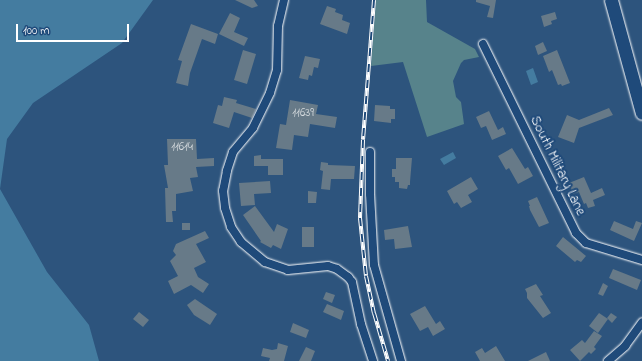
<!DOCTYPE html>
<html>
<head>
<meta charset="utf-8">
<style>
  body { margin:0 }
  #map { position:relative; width:642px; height:361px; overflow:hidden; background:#2d547d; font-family:"Indie Flower",sans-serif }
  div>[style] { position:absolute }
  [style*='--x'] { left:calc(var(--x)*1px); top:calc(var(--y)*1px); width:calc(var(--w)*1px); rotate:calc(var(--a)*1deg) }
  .green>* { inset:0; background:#57838b }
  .water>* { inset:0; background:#447ca0 }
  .building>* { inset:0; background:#677a88 }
  .roads { filter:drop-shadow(0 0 1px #fff) drop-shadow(0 0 1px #fff) }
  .street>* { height:8px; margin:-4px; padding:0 4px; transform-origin:4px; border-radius:4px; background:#1f4a7a }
  .primary>* { height:13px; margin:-6.5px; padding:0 6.5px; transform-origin:6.5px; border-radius:6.5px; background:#1f4a7a }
  .rail>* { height:4px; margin-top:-2px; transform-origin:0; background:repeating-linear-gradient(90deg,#1f4a7a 0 8px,#fff 0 16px); box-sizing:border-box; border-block:1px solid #fff }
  span { translate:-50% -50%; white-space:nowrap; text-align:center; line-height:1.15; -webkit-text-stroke:4px #1f4a7a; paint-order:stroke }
  .number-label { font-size:12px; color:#d9dee1 }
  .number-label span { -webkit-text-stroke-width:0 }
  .street-label { font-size:14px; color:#fff }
  .scale { position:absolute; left:16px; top:24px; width:113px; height:18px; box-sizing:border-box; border:2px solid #fff; border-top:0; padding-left:5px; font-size:12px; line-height:14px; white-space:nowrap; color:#fff; -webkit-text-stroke:3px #1f4a7a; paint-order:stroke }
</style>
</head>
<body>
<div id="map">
  <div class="green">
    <i style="clip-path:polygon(376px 0,426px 0,427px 22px,475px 49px,479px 57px,464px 60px,461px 63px,453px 81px,456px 97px,461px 102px,464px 124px,427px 137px,403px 62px,371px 66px)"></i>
  </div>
  <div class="water">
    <i style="clip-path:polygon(0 0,153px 0,122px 43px,33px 103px,7px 139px,0 189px,47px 272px,89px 325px,99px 361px,0 361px)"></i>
    <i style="clip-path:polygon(533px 68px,538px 82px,531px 85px,526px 71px)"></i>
    <i style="clip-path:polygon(453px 152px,456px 158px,444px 165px,440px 159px)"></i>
  </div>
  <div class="building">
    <i style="clip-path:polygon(235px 0,254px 0,258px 6px,252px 8px)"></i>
    <i style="clip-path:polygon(476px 0,496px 0,493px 18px,487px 17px,490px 6px,476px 2px)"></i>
    <i style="clip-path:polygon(327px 6px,336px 9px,335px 12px,343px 15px,342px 20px,350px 23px,347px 34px,320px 24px)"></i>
    <i style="clip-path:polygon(555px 12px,557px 19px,551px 21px,552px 24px,544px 27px,541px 16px)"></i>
    <i style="clip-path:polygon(230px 13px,240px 18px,234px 32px,248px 38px,244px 46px,219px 34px)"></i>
    <i style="clip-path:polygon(191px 24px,218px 34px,215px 44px,202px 39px,190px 73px,188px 86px,176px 83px,182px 61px,178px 60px)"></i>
    <i style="clip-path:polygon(543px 42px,547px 51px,538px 55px,535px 46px)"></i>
    <i style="clip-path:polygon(243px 50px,256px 54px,247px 84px,234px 80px)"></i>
    <i style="clip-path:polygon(557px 50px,570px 83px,562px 86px,561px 84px,558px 85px,552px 70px,549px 72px,543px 56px)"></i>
    <i style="clip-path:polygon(305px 56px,320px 59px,318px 68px,314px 67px,312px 76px,309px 75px,308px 80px,299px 78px)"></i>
    <i style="clip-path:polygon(224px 97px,237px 100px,236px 103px,256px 109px,252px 118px,234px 112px,229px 128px,213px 123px,218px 105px,222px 106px)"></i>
    <i style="clip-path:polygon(290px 100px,318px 105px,316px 114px,337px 117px,335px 128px,310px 124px,308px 137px,294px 135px,292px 150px,276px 148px,280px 124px,286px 125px)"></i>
    <i style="clip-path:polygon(375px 105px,390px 106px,390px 109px,395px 109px,395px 119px,391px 119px,391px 123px,374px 121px)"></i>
    <i style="clip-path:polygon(609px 108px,613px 115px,579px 128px,574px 143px,558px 137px,567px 115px,579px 120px)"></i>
    <i style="clip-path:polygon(489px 111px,498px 130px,503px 127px,506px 134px,492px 140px,486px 126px,481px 128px,476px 117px)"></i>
    <i style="clip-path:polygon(167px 139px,196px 139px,197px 159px,214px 158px,214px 166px,196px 167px,198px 177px,190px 178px,193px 191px,176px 194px,176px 211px,172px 211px,173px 222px,166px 222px,165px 188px,168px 188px,164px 165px,168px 165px)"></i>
    <i style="clip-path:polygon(512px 148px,525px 169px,528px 167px,533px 176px,518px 184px,509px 168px,506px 170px,498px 156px)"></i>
    <i style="clip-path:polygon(261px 155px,261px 159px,283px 159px,283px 175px,268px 175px,268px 166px,254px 166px,254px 156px)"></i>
    <i style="clip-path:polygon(396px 158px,412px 158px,410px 182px,410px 185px,408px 185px,407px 189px,399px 188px,399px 182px,395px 182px,395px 177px,392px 177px,392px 169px,396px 169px)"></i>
    <i style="clip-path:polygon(321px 162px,328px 163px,328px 165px,355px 166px,354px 179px,331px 179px,330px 190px,321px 189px,323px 171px,320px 170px)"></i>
    <i style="clip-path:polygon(471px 177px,478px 189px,468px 195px,472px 202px,461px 208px,457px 202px,454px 204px,447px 191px)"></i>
    <i style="clip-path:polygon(584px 177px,591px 193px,602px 188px,605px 195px,593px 200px,595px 206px,588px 208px,586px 203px,584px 204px,579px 192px,573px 194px,569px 183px)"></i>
    <i style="clip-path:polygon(270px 181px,271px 193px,254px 194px,255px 205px,241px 206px,239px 183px)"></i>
    <i style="clip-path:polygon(308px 191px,317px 192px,316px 203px,308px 203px)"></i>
    <i style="clip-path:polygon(537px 197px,549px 223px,539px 227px,530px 210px,529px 206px,530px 206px,528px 201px)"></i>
    <i style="clip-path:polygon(255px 206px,274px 232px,277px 224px,288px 229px,281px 249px,273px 245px,271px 248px,260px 242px,261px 241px,243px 215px)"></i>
    <i style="clip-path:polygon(614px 221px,633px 229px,636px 221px,642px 223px,634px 241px,610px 230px)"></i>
    <i style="clip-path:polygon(182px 223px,190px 223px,190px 230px,182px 230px)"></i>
    <i style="clip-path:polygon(408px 226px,412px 247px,395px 249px,394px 239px,385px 240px,384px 230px)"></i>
    <i style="clip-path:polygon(302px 227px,314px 227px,314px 247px,302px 247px)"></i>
    <i style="clip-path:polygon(205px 231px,209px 238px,196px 244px,206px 262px,194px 268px,198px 277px,209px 284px,203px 293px,191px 285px,174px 294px,168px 281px,178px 276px,170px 261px,176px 255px,173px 251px,176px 244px)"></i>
    <i style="clip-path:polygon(563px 237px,586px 256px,581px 262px,577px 260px,575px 262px,556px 246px)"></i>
    <i style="clip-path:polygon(613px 269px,641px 280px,637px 290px,609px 278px)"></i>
    <i style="clip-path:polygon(603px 283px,608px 286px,603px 296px,598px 294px)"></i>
    <i style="clip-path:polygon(536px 284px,543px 295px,540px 296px,551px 313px,543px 318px,527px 298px,527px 293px,525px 289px)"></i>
    <i style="clip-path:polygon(326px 292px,335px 295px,332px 303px,323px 299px)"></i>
    <i style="clip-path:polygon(195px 299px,217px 314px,210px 325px,194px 315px,187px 305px)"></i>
    <i style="clip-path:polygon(327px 304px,344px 311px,341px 320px,323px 312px)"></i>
    <i style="clip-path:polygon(425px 306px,436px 324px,440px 321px,445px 329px,433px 336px,428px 327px,420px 331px,410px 314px)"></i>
    <i style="clip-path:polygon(139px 312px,149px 320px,143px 327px,133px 319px)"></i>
    <i style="clip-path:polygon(599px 313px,608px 319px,598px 333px,589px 326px)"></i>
    <i style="clip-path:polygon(611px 313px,617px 317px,612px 323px,607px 318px)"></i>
    <i style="clip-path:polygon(293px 323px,309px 330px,306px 338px,290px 332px)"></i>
    <i style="clip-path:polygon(594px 331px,602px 336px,594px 347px,596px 349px,591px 354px,589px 352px,580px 361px,570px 350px,582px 340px,585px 343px)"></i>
    <i style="clip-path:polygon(278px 343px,288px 346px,284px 361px,269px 361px,270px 358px,261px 356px,263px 348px,272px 350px,277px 349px)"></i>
    <i style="clip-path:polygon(496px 346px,505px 361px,480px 361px,475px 352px,482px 348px,485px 353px)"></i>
    <i style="clip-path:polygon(306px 347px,315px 351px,311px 361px,299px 361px)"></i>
    <i style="clip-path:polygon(546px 352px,550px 361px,528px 361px)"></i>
  </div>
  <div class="roads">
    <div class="street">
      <i style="--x:284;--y:0;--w:27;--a:103"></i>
      <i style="--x:278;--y:26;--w:44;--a:91.3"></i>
      <i style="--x:277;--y:70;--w:24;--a:107"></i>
      <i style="--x:270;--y:93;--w:39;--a:116"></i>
      <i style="--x:253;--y:128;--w:31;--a:130"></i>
      <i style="--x:233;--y:152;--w:20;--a:108"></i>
      <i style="--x:227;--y:171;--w:20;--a:101"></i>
      <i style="--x:223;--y:191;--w:17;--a:83"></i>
      <i style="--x:225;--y:208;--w:20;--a:72"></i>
      <i style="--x:231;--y:227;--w:18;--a:56"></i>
      <i style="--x:241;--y:242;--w:31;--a:40"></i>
      <i style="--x:265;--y:262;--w:24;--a:19"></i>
      <i style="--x:288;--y:270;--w:40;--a:-5.7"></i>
      <i style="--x:328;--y:266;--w:9;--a:18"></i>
      <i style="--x:337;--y:269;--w:14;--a:36"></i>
      <i style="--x:348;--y:277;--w:6;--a:51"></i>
      <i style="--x:352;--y:282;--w:43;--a:77.9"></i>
      <i style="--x:361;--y:324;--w:39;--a:72"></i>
      <i style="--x:483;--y:44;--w:211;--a:63.8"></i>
      <i style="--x:576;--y:233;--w:14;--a:45"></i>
      <i style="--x:586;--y:243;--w:59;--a:16.9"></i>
      <i style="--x:370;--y:152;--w:42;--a:90"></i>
      <i style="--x:370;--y:194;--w:71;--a:86.8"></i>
      <i style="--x:374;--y:265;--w:100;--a:74.3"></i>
      <i style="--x:608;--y:361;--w:23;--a:-41"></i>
      <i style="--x:625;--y:346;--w:29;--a:-54"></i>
    </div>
    <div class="primary">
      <i style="--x:611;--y:0;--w:117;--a:74.7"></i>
    </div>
  </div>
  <div class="rail">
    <i style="--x:374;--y:0;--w:140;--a:94.5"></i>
    <i style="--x:363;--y:140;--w:78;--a:92.2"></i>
    <i style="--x:360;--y:218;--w:58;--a:84.1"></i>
    <i style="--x:366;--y:276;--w:38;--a:78"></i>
    <i style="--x:374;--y:313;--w:50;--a:73.7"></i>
  </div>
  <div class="number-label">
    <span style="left:303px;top:114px">11639</span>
    <span style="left:182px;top:148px">11614</span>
  </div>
  <div class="street-label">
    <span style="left:557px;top:166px;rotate:64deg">South Military Lane</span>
  </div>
  <div class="scale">100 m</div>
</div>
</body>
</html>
